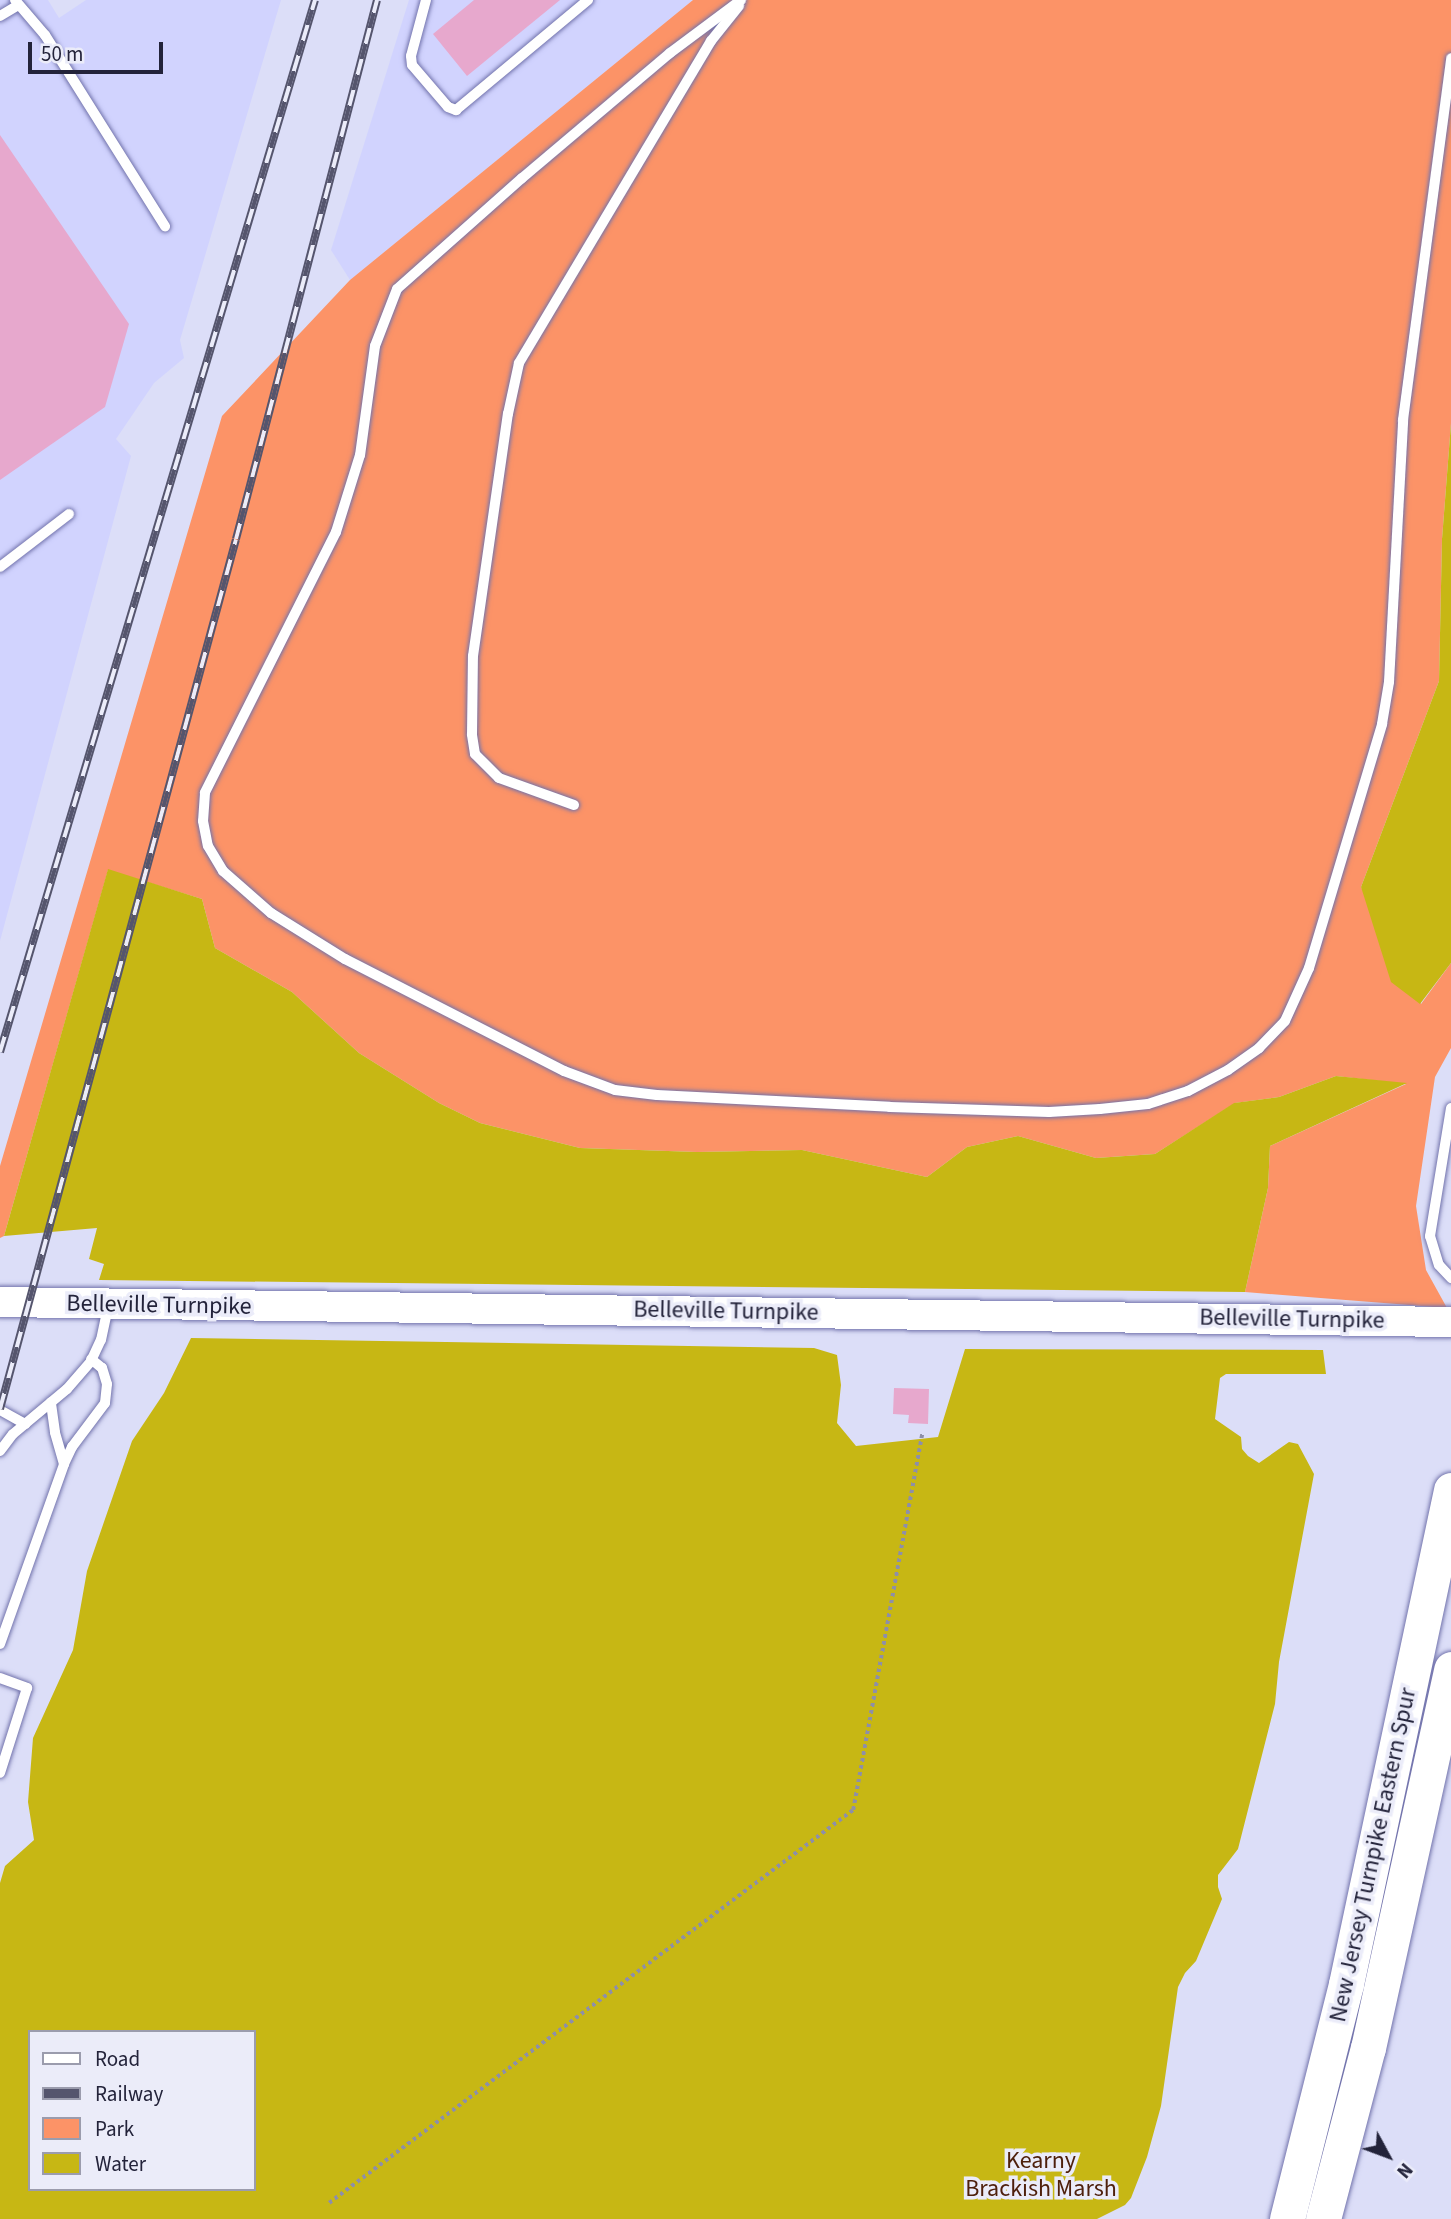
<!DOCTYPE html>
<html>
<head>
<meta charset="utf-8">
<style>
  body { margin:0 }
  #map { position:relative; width:1451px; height:2219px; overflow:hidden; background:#dcdef8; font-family:"Source Sans 3",sans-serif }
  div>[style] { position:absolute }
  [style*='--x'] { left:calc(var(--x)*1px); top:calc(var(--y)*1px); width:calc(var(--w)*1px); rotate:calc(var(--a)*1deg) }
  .built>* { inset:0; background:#d1d3fe }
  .green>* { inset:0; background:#fc9367 }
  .water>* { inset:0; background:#c7b714 }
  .building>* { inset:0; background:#e7a8cd }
  .path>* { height:3.5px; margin-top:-1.75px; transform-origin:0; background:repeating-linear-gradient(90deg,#8e8fa8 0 3.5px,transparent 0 7px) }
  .roads { filter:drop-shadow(0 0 2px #7273ac) drop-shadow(0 0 2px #7273ac) }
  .lane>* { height:10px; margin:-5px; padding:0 5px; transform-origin:5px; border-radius:5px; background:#fff }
  .primary>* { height:30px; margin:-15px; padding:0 15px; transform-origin:15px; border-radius:15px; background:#fff }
  .highway>* { height:35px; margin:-17.5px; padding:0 17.5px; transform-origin:17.5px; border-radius:17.5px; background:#fff }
  .rail>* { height:8px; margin-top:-4px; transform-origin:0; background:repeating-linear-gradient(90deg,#ebecf9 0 16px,#55556d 0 32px); box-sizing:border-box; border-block:2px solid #55556d }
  span { translate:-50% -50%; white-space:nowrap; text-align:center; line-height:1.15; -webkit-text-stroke:7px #ebecf9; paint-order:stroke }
  .street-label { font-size:24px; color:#23233a }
  .park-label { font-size:24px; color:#4e200c }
  .legend { position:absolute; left:28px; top:2030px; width:228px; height:161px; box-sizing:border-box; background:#ebecf9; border:2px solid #9b9cad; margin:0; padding:9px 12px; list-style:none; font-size:21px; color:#23233a }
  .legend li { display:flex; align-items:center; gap:14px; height:35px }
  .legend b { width:35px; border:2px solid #9b9cad }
  .north { position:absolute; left:1353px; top:2121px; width:70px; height:70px; -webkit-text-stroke:5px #ebecf9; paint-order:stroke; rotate:131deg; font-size:19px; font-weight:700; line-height:28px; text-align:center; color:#23233a }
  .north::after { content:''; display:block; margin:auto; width:24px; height:32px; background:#23233a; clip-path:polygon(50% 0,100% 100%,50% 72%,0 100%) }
  .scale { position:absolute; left:28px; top:42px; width:135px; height:32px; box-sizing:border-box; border:4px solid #23233a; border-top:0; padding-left:9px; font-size:21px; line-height:24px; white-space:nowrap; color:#23233a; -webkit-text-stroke:5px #ebecf9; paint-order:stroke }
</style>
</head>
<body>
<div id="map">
  <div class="built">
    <i style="clip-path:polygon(0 0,48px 0,59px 18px,86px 0,281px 0,180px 340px,184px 358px,154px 383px,116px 439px,131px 456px,0 941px)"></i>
    <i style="clip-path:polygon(409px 0,693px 0,350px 280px,331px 250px)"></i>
  </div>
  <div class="green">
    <i style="clip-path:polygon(693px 0,1451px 0,1451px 423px,1442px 539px,1439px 681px,1361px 887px,1421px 1004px,1451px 963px,1451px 1048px,1435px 1077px,1416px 1206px,1426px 1270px,1447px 1308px,1245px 1292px,1268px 1188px,1270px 1146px,1406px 1084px,1336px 1076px,1279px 1097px,1235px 1103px,1155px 1154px,1096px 1158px,1018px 1136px,967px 1147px,927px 1177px,802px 1150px,697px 1152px,580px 1148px,480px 1123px,439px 1103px,359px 1053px,292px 992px,215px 948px,202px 899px,108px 870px,4px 1236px,0 1238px,0 1166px,222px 416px,350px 280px)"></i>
  </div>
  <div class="water">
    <i style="clip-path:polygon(1451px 423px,1451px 963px,1420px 1004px,1391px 982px,1361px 887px,1439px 681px,1442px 539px)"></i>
    <i style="clip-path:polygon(108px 869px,202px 899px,215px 948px,292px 992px,359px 1053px,439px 1103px,480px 1123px,580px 1148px,697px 1152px,802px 1150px,927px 1177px,967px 1147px,1018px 1136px,1096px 1158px,1155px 1154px,1234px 1103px,1279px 1097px,1336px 1076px,1407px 1083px,1270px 1146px,1268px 1188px,1245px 1292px,99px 1280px,104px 1264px,89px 1259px,97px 1228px,4px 1236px)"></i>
    <i style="clip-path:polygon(evenodd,191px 1338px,814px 1348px,837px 1355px,841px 1385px,837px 1423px,856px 1446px,938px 1437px,965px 1349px,1323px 1350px,1326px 1374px,1226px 1374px,1220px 1378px,1215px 1419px,1241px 1437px,1242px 1449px,1248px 1456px,1259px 1463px,1289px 1442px,1298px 1444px,1314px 1474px,1279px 1662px,1275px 1704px,1238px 1849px,1218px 1875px,1218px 1887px,1222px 1899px,1196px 1961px,1185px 1973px,1178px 1987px,1161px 2106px,1147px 2157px,1131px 2198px,1125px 2205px,1097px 2219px,0 2219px,0 1883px,5px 1866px,34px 1840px,28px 1802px,33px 1738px,73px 1650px,87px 1571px,132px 1441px,164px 1393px,191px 1338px,30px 2032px,254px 2032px,254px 2189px,30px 2189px,30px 2032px)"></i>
  </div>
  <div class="building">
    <i style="clip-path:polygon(474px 0,560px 0,467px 76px,433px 34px)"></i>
    <i style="clip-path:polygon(0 135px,129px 324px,105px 407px,0 480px)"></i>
    <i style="clip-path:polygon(894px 1388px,929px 1389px,928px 1424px,908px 1423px,909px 1415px,893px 1414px)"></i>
  </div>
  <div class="path">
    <i style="--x:329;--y:2203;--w:655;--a:-36.87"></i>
    <i style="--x:853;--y:1810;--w:382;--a:-79.6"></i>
  </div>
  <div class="roads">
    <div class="lane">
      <i style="--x:15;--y:0;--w:46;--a:49.4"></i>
      <i style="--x:45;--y:35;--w:226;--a:57.9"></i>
      <i style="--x:426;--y:0;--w:58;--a:105"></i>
      <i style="--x:411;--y:56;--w:9;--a:84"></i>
      <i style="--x:412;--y:65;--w:55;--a:49.4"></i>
      <i style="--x:448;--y:107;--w:9;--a:21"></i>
      <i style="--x:456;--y:110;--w:172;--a:-39.8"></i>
      <i style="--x:741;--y:0;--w:89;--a:143.3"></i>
      <i style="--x:670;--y:53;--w:194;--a:139.8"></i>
      <i style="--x:522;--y:178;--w:167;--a:138.4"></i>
      <i style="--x:397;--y:289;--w:61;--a:111.1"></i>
      <i style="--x:375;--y:346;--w:110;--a:97.8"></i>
      <i style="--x:360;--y:455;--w:81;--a:107.3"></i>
      <i style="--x:336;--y:532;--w:292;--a:116.7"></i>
      <i style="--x:205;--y:793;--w:28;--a:94"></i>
      <i style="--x:203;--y:821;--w:25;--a:79"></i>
      <i style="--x:208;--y:846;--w:29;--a:59"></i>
      <i style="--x:223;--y:871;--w:64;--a:41.2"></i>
      <i style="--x:271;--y:913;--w:87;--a:31.9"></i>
      <i style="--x:345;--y:959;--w:246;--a:27.1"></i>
      <i style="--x:564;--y:1071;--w:54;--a:20.4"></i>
      <i style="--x:615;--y:1090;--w:42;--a:6.8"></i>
      <i style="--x:657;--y:1095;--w:233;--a:2.9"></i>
      <i style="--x:890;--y:1107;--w:159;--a:1.8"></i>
      <i style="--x:1049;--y:1112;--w:51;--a:-3.4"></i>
      <i style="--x:1100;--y:1109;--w:48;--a:-5.9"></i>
      <i style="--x:1148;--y:1104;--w:42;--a:-18"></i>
      <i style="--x:1188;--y:1091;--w:45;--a:-27.7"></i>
      <i style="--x:1228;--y:1070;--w:38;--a:-35"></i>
      <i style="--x:1259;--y:1048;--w:37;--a:-46"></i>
      <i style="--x:1285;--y:1021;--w:58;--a:-65.6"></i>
      <i style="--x:1309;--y:968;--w:255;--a:-73.3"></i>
      <i style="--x:1382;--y:724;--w:43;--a:-80.5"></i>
      <i style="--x:1389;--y:682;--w:262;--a:-86.9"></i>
      <i style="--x:1403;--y:420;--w:365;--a:-82.4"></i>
      <i style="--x:0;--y:16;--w:21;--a:-31"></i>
      <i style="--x:0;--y:567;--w:87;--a:-37.5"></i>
      <i style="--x:574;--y:805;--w:80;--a:-160.2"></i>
      <i style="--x:499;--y:778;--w:34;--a:-135"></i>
      <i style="--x:475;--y:754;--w:20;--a:-99"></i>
      <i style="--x:472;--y:734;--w:78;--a:-89.3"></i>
      <i style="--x:473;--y:656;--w:245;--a:-81.8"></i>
      <i style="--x:508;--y:414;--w:52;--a:-77.8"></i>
      <i style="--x:519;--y:363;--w:375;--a:-59.2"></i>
      <i style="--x:711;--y:41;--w:45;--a:-51.3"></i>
      <i style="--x:1451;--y:1108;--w:130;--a:99.3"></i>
      <i style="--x:1430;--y:1236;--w:30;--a:73"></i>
      <i style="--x:1439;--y:1265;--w:18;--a:47"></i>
      <i style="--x:0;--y:1410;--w:29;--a:29"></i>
      <i style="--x:0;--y:1451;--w:21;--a:-53"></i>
      <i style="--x:13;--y:1434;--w:70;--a:-39.8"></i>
      <i style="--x:67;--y:1389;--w:37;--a:-49"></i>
      <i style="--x:91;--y:1361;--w:23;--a:-65"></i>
      <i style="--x:101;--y:1340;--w:33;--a:-78"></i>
      <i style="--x:64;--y:1464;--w:19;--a:-65"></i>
      <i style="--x:72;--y:1447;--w:55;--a:-53.1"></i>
      <i style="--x:105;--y:1403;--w:19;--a:-84"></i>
      <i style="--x:107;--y:1384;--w:17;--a:-107"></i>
      <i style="--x:102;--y:1368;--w:14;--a:-141"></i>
      <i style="--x:0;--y:1644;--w:191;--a:-70.4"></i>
      <i style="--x:64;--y:1464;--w:33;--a:-106"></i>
      <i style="--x:55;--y:1432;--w:30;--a:-98"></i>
      <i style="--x:0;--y:1678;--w:29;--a:20"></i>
      <i style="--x:27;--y:1688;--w:89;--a:107.6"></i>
    </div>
    <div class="primary">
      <i style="--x:0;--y:1302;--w:1451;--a:0.79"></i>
    </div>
    <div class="highway">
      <i style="--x:1287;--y:2219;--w:242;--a:-75.9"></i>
      <i style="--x:1346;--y:1984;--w:505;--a:-78"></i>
      <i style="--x:1323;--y:2219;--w:177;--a:-75.3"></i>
      <i style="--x:1368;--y:2048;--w:388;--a:-77.6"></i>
    </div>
  </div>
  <div class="rail">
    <i style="--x:0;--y:1052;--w:1098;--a:-73.33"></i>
    <i style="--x:0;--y:1409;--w:901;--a:-74.82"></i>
    <i style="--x:236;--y:539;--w:557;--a:-75.34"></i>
  </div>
  <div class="street-label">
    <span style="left:159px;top:1305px;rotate:1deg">Belleville Turnpike</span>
    <span style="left:726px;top:1311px;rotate:1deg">Belleville Turnpike</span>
    <span style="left:1292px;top:1319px;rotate:1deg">Belleville Turnpike</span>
    <span style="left:1373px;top:1855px;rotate:-78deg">New Jersey Turnpike Eastern Spur</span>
  </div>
  <div class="park-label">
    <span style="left:1041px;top:2175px">Kearny<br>Brackish Marsh</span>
  </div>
  <ul class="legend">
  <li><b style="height:9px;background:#fff"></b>Road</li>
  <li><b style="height:9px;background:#55556d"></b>Railway</li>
  <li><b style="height:19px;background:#fc9367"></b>Park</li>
  <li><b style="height:19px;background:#c7b714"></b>Water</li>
  </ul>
  <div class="north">N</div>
  <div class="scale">50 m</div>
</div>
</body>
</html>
